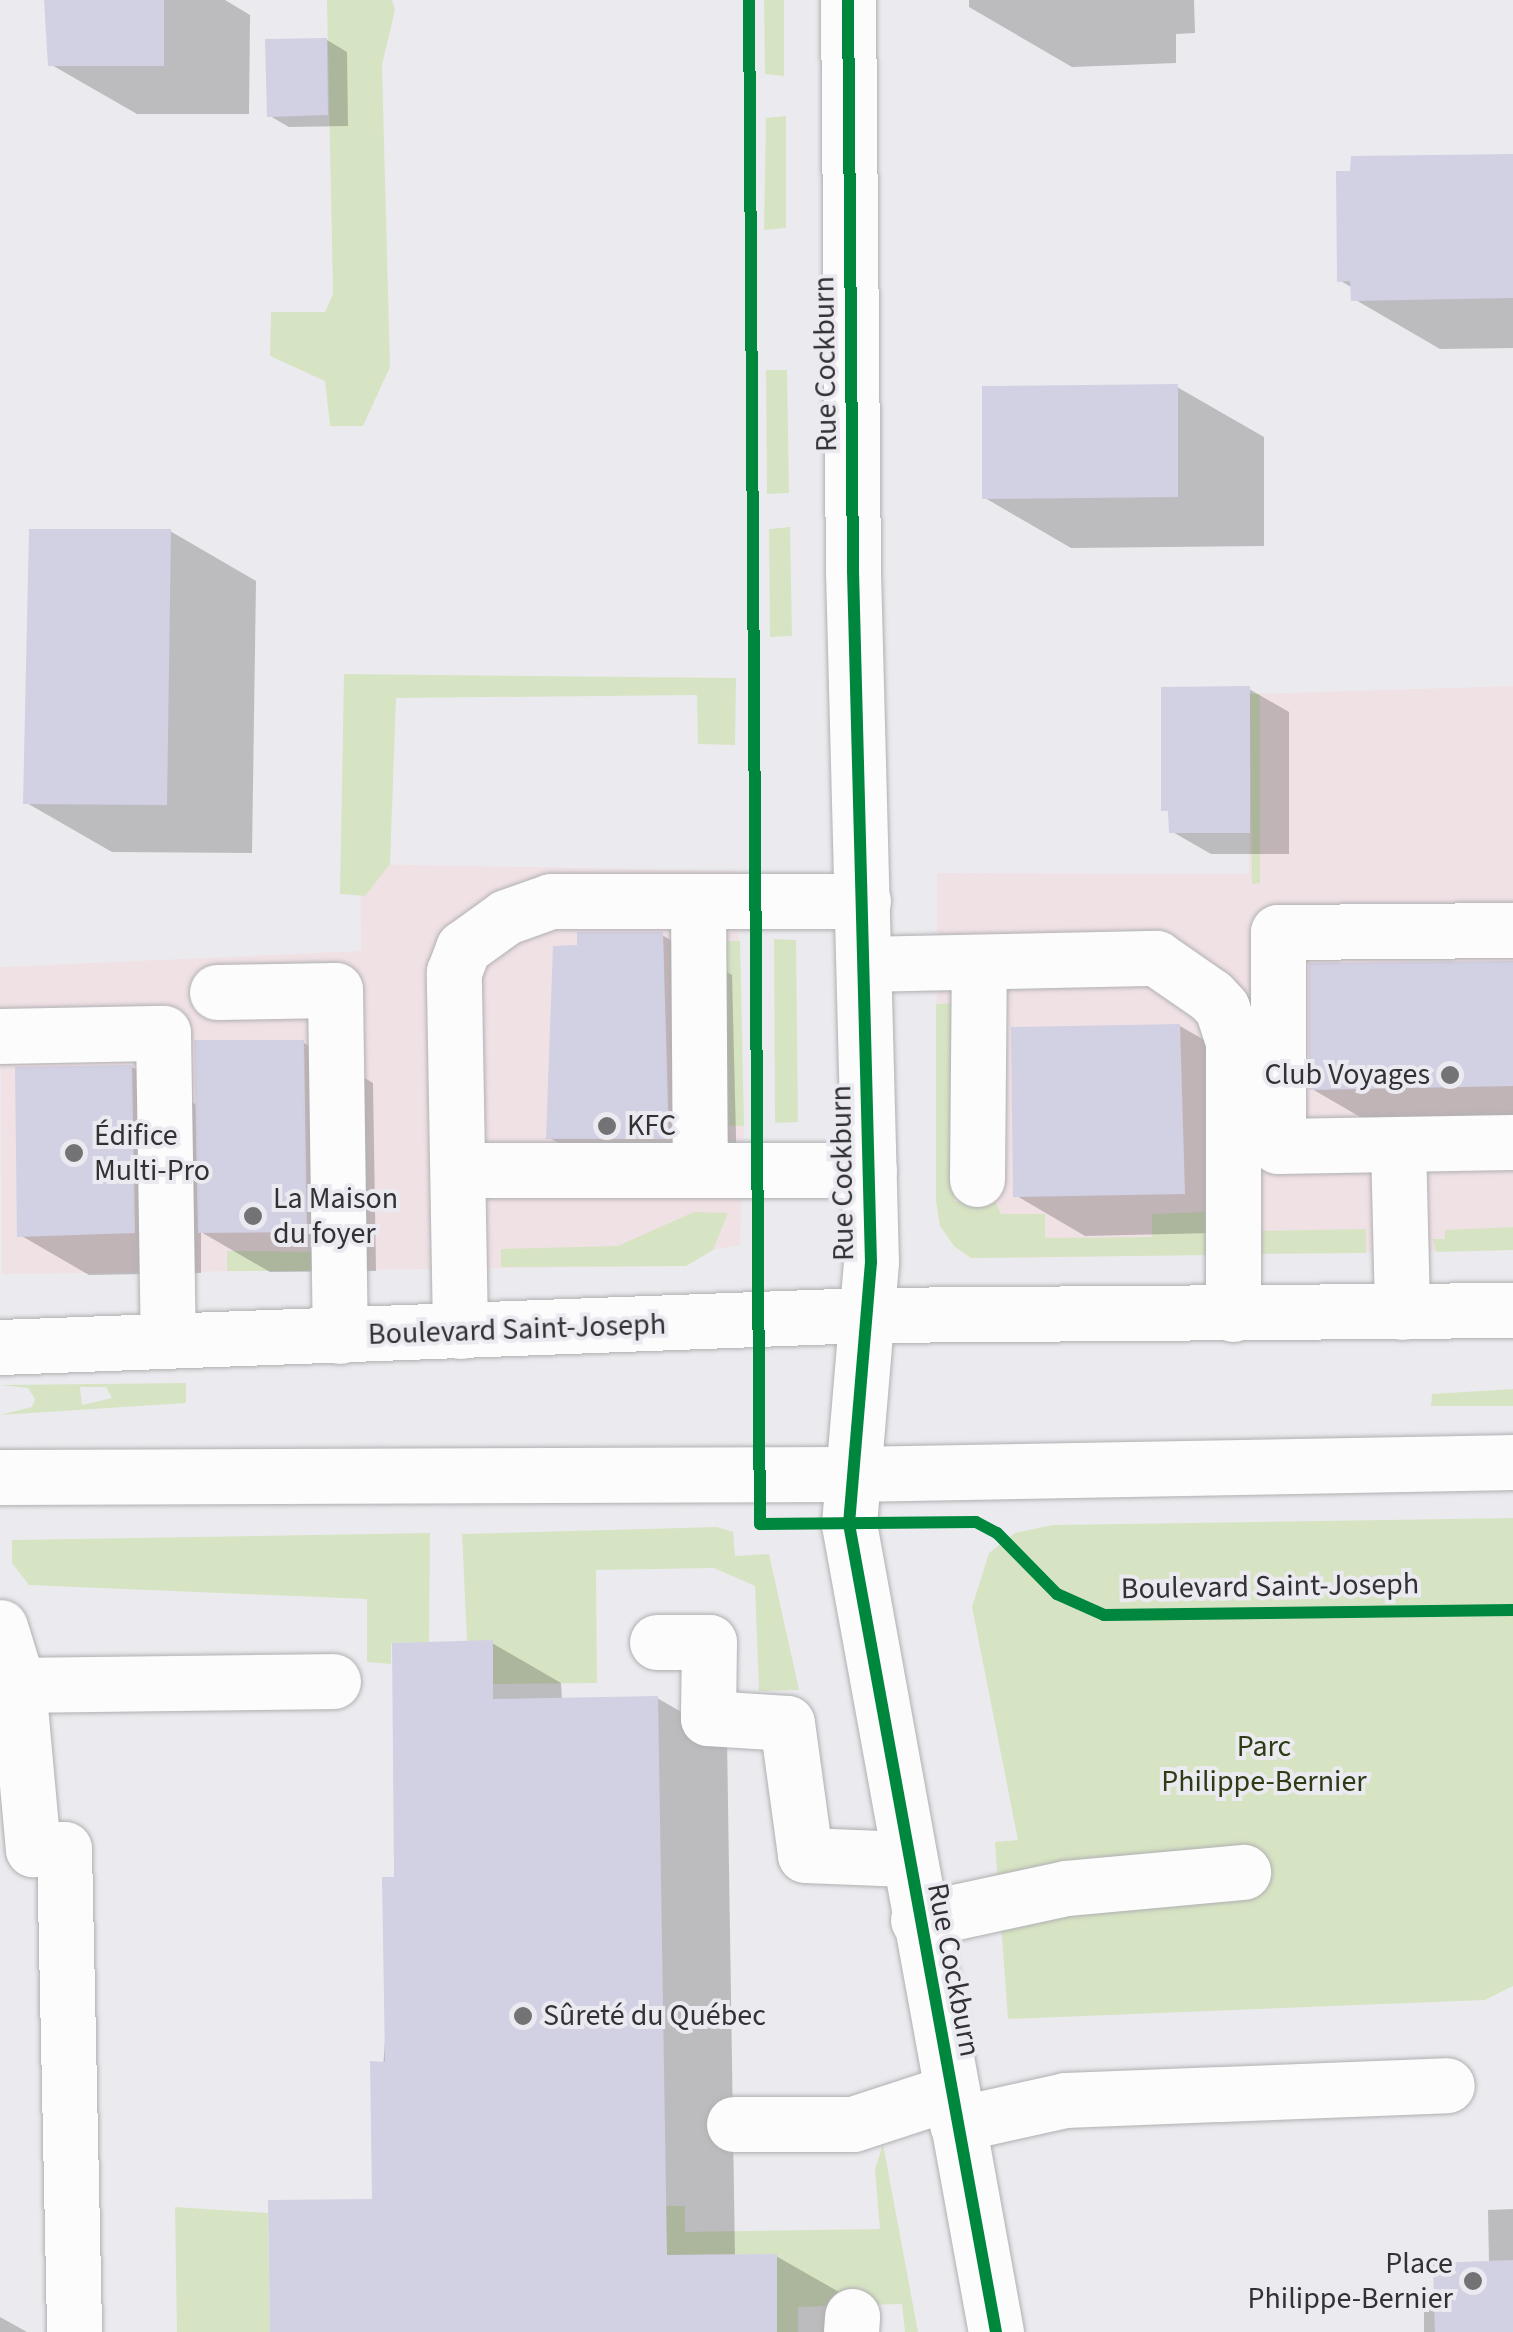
<!DOCTYPE html>
<html>
<head>
<meta charset="utf-8">
<style>
  body { margin:0 }
  #map { position:relative; width:1513px; height:2332px; overflow:hidden; background:#ebebef; font-family:"Source Sans 3",sans-serif }
  div>[style] { position:absolute }
  [style*='--x'] { left:calc(var(--x)*1px); top:calc(var(--y)*1px); width:calc(var(--w)*1px); rotate:calc(var(--a)*1deg) }
  .commercial>* { inset:0; background:#f0e1e5 }
  .green>* { inset:0; background:#d7e4c3 }
  .shadow>* { inset:0; background:#0003 }
  .building>* { inset:0; background:#d2d0e3 }
  .roads { filter:drop-shadow(0 0 2px #b0b0b2) drop-shadow(0 0 2px #b0b0b2) }
  .minor>* { height:55px; margin:-27.5px; padding:0 27.5px; transform-origin:27.5px; border-radius:27.5px; background:#fcfcfd }
  .major>* { height:55px; margin:-27.5px; padding:0 27.5px; transform-origin:27.5px; border-radius:27.5px; background:#fcfcfd }
  .cycleway>* { height:12px; margin:-6px; padding:0 6px; transform-origin:6px; border-radius:6px; background:#00873e }
  .dots>* { width:28px; height:28px; translate:-50% -50%; box-sizing:border-box; border:5px solid #eaeaf0; border-radius:50% }
  span { translate:-50% -50%; white-space:nowrap; text-align:center; line-height:1.15; -webkit-text-stroke:8px #eaeaf0; paint-order:stroke }
  .street-label { font-size:30px; color:#323134 }
  .poi-label { font-size:30px; color:#323134 }
  .right { translate:-100% -50%; text-align:right }
  .left { translate:0 -50%; text-align:left }
  .park-label { font-size:30px; color:#2e3c15 }
</style>
</head>
<body>
<div id="map">
  <div class="commercial">
    <i style="clip-path:polygon(1513px 686px,1513px 1250px,996px 1258px,971px 1258px,954px 1246px,940px 1226px,936px 1201px,937px 873px,1249px 874px,1250px 694px)"></i>
    <i style="clip-path:polygon(360px 864px,736px 871px,744px 1126px,740px 1245px,713px 1250px,686px 1266px,2px 1274px,0 967px,361px 951px)"></i>
  </div>
  <div class="green">
    <i style="clip-path:polygon(327px 0,392px 0,395px 10px,382px 65px,390px 367px,363px 426px,330px 426px,325px 381px,270px 356px,271px 312px,325px 312px,333px 294px)"></i>
    <i style="clip-path:polygon(764px 0,784px 0,784px 76px,765px 74px)"></i>
    <i style="clip-path:polygon(786px 116px,786px 228px,764px 230px,766px 118px)"></i>
    <i style="clip-path:polygon(766px 370px,787px 370px,789px 493px,767px 494px)"></i>
    <i style="clip-path:polygon(790px 527px,792px 636px,770px 637px,769px 529px)"></i>
    <i style="clip-path:polygon(344px 674px,736px 678px,735px 745px,698px 744px,697px 695px,396px 698px,390px 864px,365px 896px,340px 894px)"></i>
    <i style="clip-path:polygon(1250px 694px,1260px 694px,1260px 883px,1252px 884px)"></i>
    <i style="clip-path:polygon(774px 939px,796px 940px,798px 1122px,775px 1123px)"></i>
    <i style="clip-path:polygon(709px 941px,740px 941px,744px 1126px,711px 1125px)"></i>
    <i style="clip-path:polygon(955px 1003px,954px 1201px,995px 1201px,1001px 1214px,1045px 1214px,1045px 1238px,1152px 1237px,1152px 1214px,1207px 1212px,1209px 1255px,971px 1258px,954px 1246px,940px 1226px,936px 1201px,936px 1004px)"></i>
    <i style="clip-path:polygon(694px 1212px,728px 1213px,713px 1250px,686px 1266px,501px 1267px,501px 1249px,618px 1246px)"></i>
    <i style="clip-path:polygon(1513px 1227px,1513px 1250px,1436px 1252px,1433px 1239px,1445px 1239px,1445px 1230px)"></i>
    <i style="clip-path:polygon(1366px 1229px,1366px 1253px,1250px 1254px,1253px 1231px)"></i>
    <i style="clip-path:polygon(227px 1251px,316px 1252px,316px 1271px,227px 1271px)"></i>
    <i style="clip-path:polygon(evenodd,186px 1383px,186px 1403px,0 1415px,32px 1407px,35px 1399px,28px 1388px,0 1385px,186px 1383px,80px 1387px,106px 1387px,112px 1398px,82px 1405px,80px 1387px)"></i>
    <i style="clip-path:polygon(1513px 1389px,1513px 1406px,1431px 1406px,1432px 1394px)"></i>
    <i style="clip-path:polygon(1513px 1518px,1513px 1986px,1485px 2000px,1008px 2019px,995px 1842px,1018px 1840px,972px 1607px,989px 1553px,1015px 1533px,1053px 1525px)"></i>
    <i style="clip-path:polygon(717px 1527px,733px 1532px,735px 1556px,769px 1554px,799px 1690px,759px 1691px,755px 1586px,714px 1568px,596px 1570px,597px 1683px,493px 1684px,492px 1642px,467px 1641px,462px 1534px)"></i>
    <i style="clip-path:polygon(430px 1533px,429px 1642px,391px 1643px,391px 1664px,367px 1662px,367px 1599px,29px 1585px,12px 1563px,12px 1540px)"></i>
    <i style="clip-path:polygon(883px 2144px,918px 2332px,905px 2332px,902px 2304px,798px 2307px,798px 2332px,777px 2332px,777px 2254px,666px 2255px,665px 2206px,685px 2206px,685px 2232px,880px 2229px,875px 2169px)"></i>
    <i style="clip-path:polygon(175px 2207px,268px 2213px,270px 2332px,177px 2332px)"></i>
  </div>
  <div class="shadow">
    <i style="clip-path:polygon(48px 0,225px 0,250px 15px,249px 114px,137px 114px,50px 64px)"></i>
    <i style="clip-path:polygon(969px 0,1194px 0,1195px 33px,1176px 34px,1176px 63px,1072px 67px,969px 7px)"></i>
    <i style="clip-path:polygon(327px 40px,347px 52px,348px 126px,289px 127px,270px 116px)"></i>
    <i style="clip-path:polygon(1513px 157px,1513px 348px,1440px 349px,1354px 299px,1353px 288px,1339px 280px)"></i>
    <i style="clip-path:polygon(1177px 387px,1264px 437px,1264px 546px,1071px 548px,985px 498px)"></i>
    <i style="clip-path:polygon(170px 531px,256px 581px,252px 853px,112px 852px,25px 802px)"></i>
    <i style="clip-path:polygon(1249px 689px,1289px 712px,1289px 854px,1211px 854px,1171px 831px)"></i>
    <i style="clip-path:polygon(662px 935px,732px 975px,737px 1177px,618px 1177px,548px 1137px)"></i>
    <i style="clip-path:polygon(1513px 962px,1513px 1126px,1381px 1129px,1312px 1089px)"></i>
    <i style="clip-path:polygon(1180px 1026px,1249px 1066px,1254px 1232px,1085px 1236px,1015px 1195px)"></i>
    <i style="clip-path:polygon(304px 1043px,373px 1083px,376px 1271px,270px 1272px,201px 1232px,201px 1273px,89px 1275px,20px 1235px,132px 1067px,198px 1106px)"></i>
    <i style="clip-path:polygon(492px 1643px,561px 1683px,562px 1700px,657px 1698px,727px 1738px,735px 2257px,776px 2256px,846px 2296px,846px 2332px,272px 2332px,374px 2201px,396px 1879px)"></i>
    <i style="clip-path:polygon(1513px 2209px,1513px 2332px,1424px 2332px,1424px 2301px,1436px 2301px,1489px 2264px,1488px 2210px)"></i>
    <i style="clip-path:polygon(0 2317px,27px 2332px,0 2332px)"></i>
  </div>
  <div class="building">
    <i style="clip-path:polygon(44px 0,164px 0,164px 66px,48px 66px)"></i>
    <i style="clip-path:polygon(327px 38px,328px 115px,267px 117px,265px 39px)"></i>
    <i style="clip-path:polygon(1513px 154px,1513px 298px,1351px 301px,1350px 281px,1337px 282px,1336px 171px,1350px 171px,1351px 156px)"></i>
    <i style="clip-path:polygon(1178px 384px,1178px 497px,982px 499px,982px 386px)"></i>
    <i style="clip-path:polygon(29px 529px,171px 529px,167px 805px,23px 804px)"></i>
    <i style="clip-path:polygon(1250px 686px,1250px 833px,1169px 833px,1168px 811px,1161px 811px,1161px 687px)"></i>
    <i style="clip-path:polygon(577px 932px,663px 932px,669px 1139px,546px 1139px,553px 946px,577px 945px)"></i>
    <i style="clip-path:polygon(1513px 961px,1513px 1086px,1309px 1090px,1309px 963px)"></i>
    <i style="clip-path:polygon(1180px 1024px,1185px 1194px,1013px 1197px,1011px 1027px)"></i>
    <i style="clip-path:polygon(194px 1040px,304px 1040px,307px 1232px,198px 1233px)"></i>
    <i style="clip-path:polygon(132px 1065px,135px 1233px,17px 1237px,15px 1067px)"></i>
    <i style="clip-path:polygon(493px 1640px,493px 1699px,658px 1696px,667px 2255px,777px 2254px,777px 2332px,270px 2332px,268px 2200px,372px 2199px,370px 2061px,385px 2062px,382px 1877px,394px 1877px,392px 1643px)"></i>
    <i style="clip-path:polygon(1513px 2260px,1513px 2332px,1435px 2332px,1433px 2263px)"></i>
  </div>
  <div class="roads">
    <div class="minor">
      <i style="--x:848;--y:0;--w:571;--a:89.5"></i>
      <i style="--x:853;--y:571;--w:691;--a:88.51"></i>
      <i style="--x:871;--y:1262;--w:263;--a:94.8"></i>
      <i style="--x:849;--y:1524;--w:821;--a:79.69"></i>
      <i style="--x:698;--y:901;--w:269;--a:89.6"></i>
      <i style="--x:1513;--y:930;--w:235;--a:179.5"></i>
      <i style="--x:1278;--y:932;--w:214;--a:90"></i>
      <i style="--x:1278;--y:1146;--w:235;--a:-1"></i>
      <i style="--x:865;--y:964;--w:291;--a:-1.2"></i>
      <i style="--x:1156;--y:958;--w:67;--a:34.6"></i>
      <i style="--x:1211;--y:996;--w:16;--a:47"></i>
      <i style="--x:1222;--y:1008;--w:36;--a:72"></i>
      <i style="--x:1233;--y:1042;--w:272;--a:90"></i>
      <i style="--x:217;--y:992;--w:118;--a:-1"></i>
      <i style="--x:335;--y:990;--w:346;--a:89.2"></i>
      <i style="--x:0;--y:1036;--w:163;--a:-1.1"></i>
      <i style="--x:163;--y:1033;--w:308;--a:89.1"></i>
      <i style="--x:1398;--y:1144;--w:168;--a:88.6"></i>
      <i style="--x:458;--y:1170;--w:411;--a:0"></i>
      <i style="--x:977;--y:1179;--w:217;--a:-89.5"></i>
      <i style="--x:460;--y:1331;--w:359;--a:-91"></i>
      <i style="--x:454;--y:972;--w:26;--a:-69"></i>
      <i style="--x:463;--y:948;--w:53;--a:-35.8"></i>
      <i style="--x:506;--y:917;--w:48;--a:-19.6"></i>
      <i style="--x:551;--y:901;--w:312;--a:0"></i>
      <i style="--x:0;--y:1627;--w:61;--a:72.8"></i>
      <i style="--x:18;--y:1685;--w:315;--a:-0.7"></i>
      <i style="--x:657;--y:1642;--w:52;--a:0"></i>
      <i style="--x:709;--y:1642;--w:76;--a:90.8"></i>
      <i style="--x:708;--y:1718;--w:79;--a:3.6"></i>
      <i style="--x:787;--y:1723;--w:133;--a:82.2"></i>
      <i style="--x:805;--y:1855;--w:101;--a:2.3"></i>
      <i style="--x:18;--y:1685;--w:165;--a:84.8"></i>
      <i style="--x:33;--y:1849;--w:31;--a:0"></i>
      <i style="--x:64;--y:1849;--w:483;--a:88.8"></i>
      <i style="--x:918;--y:1920;--w:151;--a:-12.2"></i>
      <i style="--x:1066;--y:1888;--w:178;--a:-5.2"></i>
      <i style="--x:734;--y:2124;--w:119;--a:0"></i>
      <i style="--x:853;--y:2124;--w:103;--a:-18.1"></i>
      <i style="--x:957;--y:2124;--w:111;--a:-12.5"></i>
      <i style="--x:1065;--y:2100;--w:382;--a:-2.2"></i>
      <i style="--x:851;--y:2332;--w:16;--a:-86"></i>
    </div>
    <div class="major">
      <i style="--x:0;--y:1347;--w:866;--a:-2.12"></i>
      <i style="--x:865;--y:1315;--w:648;--a:-0.44"></i>
      <i style="--x:0;--y:1477;--w:850;--a:-0.2"></i>
      <i style="--x:850;--y:1474;--w:663;--a:-1.04"></i>
    </div>
  </div>
  <div class="cycleway">
    <i style="--x:749;--y:0;--w:1524;--a:89.59"></i>
    <i style="--x:760;--y:1524;--w:216;--a:-0.5"></i>
    <i style="--x:976;--y:1522;--w:24;--a:28"></i>
    <i style="--x:997;--y:1533;--w:86;--a:45.5"></i>
    <i style="--x:1057;--y:1594;--w:51;--a:24.1"></i>
    <i style="--x:1104;--y:1615;--w:409;--a:-0.7"></i>
    <i style="--x:848;--y:0;--w:571;--a:89.5"></i>
    <i style="--x:853;--y:571;--w:691;--a:88.51"></i>
    <i style="--x:871;--y:1262;--w:263;--a:94.8"></i>
    <i style="--x:849;--y:1524;--w:821;--a:79.69"></i>
  </div>
  <div class="dots">
    <i style="left:1450px;top:1075px;background:#737275"></i>
    <i style="left:607px;top:1126px;background:#737275"></i>
    <i style="left:74px;top:1153px;background:#737275"></i>
    <i style="left:253px;top:1216px;background:#737275"></i>
    <i style="left:523px;top:2016px;background:#737275"></i>
    <i style="left:1473px;top:2281px;background:#737275"></i>
  </div>
  <div class="street-label">
    <span style="left:826px;top:364px;rotate:-91deg">Rue Cockburn</span>
    <span style="left:843px;top:1173px;rotate:-91deg">Rue Cockburn</span>
    <span style="left:517px;top:1330px;rotate:-2deg">Boulevard Saint-Joseph</span>
    <span style="left:1270px;top:1587px;rotate:-1deg">Boulevard Saint-Joseph</span>
    <span style="left:953px;top:1970px;rotate:79deg">Rue Cockburn</span>
  </div>
  <div class="poi-label">
    <span class="right" style="left:1430px;top:1075px">Club Voyages</span>
    <span class="left" style="left:627px;top:1126px">KFC</span>
    <span class="left" style="left:94px;top:1153px">Édifice<br>Multi-Pro</span>
    <span class="left" style="left:273px;top:1216px">La Maison<br>du foyer</span>
    <span class="left" style="left:543px;top:2016px">Sûreté du Québec</span>
    <span class="right" style="left:1453px;top:2281px">Place<br>Philippe-Bernier</span>
  </div>
  <div class="park-label">
    <span style="left:1264px;top:1764px">Parc<br>Philippe-Bernier</span>
  </div>
</div>
</body>
</html>
